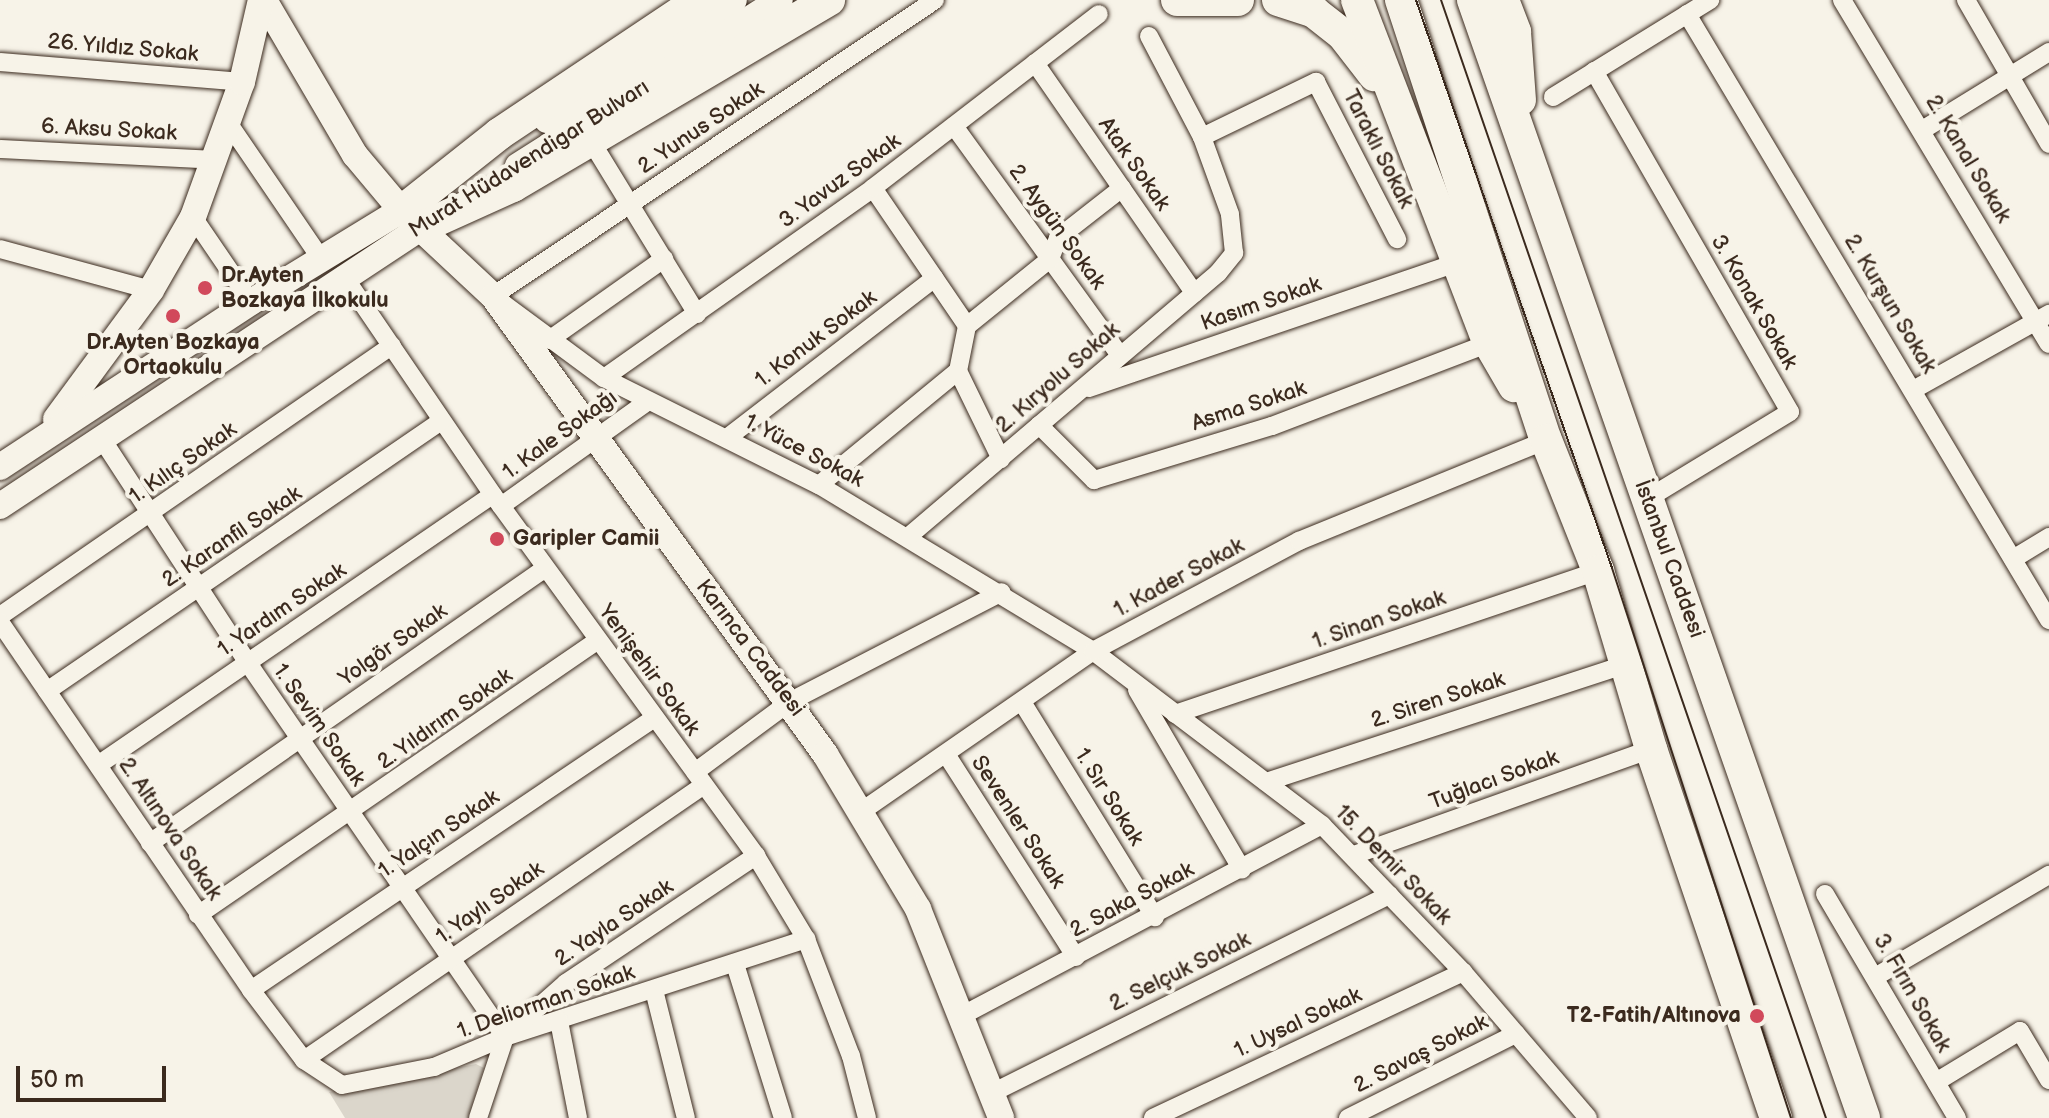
<!DOCTYPE html>
<html>
<head>
<meta charset="utf-8">
<style>
  body { margin:0 }
  #map { position:relative; width:2049px; height:1118px; overflow:hidden; background:#f7f3e8; font-family:"Balsamiq Sans",sans-serif }
  div>[style] { position:absolute }
  [style*='--x'] { left:calc(var(--x)*1px); top:calc(var(--y)*1px); width:calc(var(--w)*1px); rotate:calc(var(--a)*1deg) }
  .green>* { inset:0; background:#dbd6cb }
  .roads { filter:drop-shadow(0 0 2px #3b2a1e) drop-shadow(0 0 2px #3b2a1e) }
  .street>* { height:18px; margin:-9px; padding:0 9px; transform-origin:9px; border-radius:9px; background:#f7f3e8 }
  .secondary>* { height:26px; margin:-13px; padding:0 13px; transform-origin:13px; border-radius:13px; background:#f7f3e8 }
  .highway>* { height:32px; margin:-16px; padding:0 16px; transform-origin:16px; border-radius:16px; background:#f7f3e8 }
  .tram>* { height:2px; margin:-1px; padding:0 1px; transform-origin:1px; border-radius:1px; background:#3b2a1e }
  .dots>* { width:22px; height:22px; translate:-50% -50%; box-sizing:border-box; border:4px solid #f7f3e8; border-radius:50% }
  span { translate:-50% -50%; white-space:nowrap; text-align:center; line-height:1.15; -webkit-text-stroke:8px #f7f3e8; paint-order:stroke }
  .street-label { font-size:22px; color:#3b2a1e }
  .poi-label { font-size:22px; color:#3b2a1e; font-weight:700 }
  .left { translate:0 -50%; text-align:left }
  .right { translate:-100% -50%; text-align:right }
  .scale { position:absolute; left:16px; top:1066px; width:150px; height:36px; box-sizing:border-box; border:4px solid #3b2a1e; border-top:0; padding-left:10px; font-size:24px; line-height:28px; white-space:nowrap; color:#3b2a1e; -webkit-text-stroke:6px #f7f3e8; paint-order:stroke }
</style>
</head>
<body>
<div id="map">
  <div class="green">
    <i style="clip-path:polygon(476px 1064px,484px 1068px,468px 1118px,345px 1118px,329px 1092px)"></i>
  </div>
  <div class="roads">
    <div class="street">
      <i style="--x:935;--y:0;--w:532;--a:146.19"></i>
      <i style="--x:493;--y:296;--w:138;--a:36.5"></i>
      <i style="--x:604;--y:378;--w:240;--a:26.5"></i>
      <i style="--x:819;--y:485;--w:320;--a:31.2"></i>
      <i style="--x:1093;--y:651;--w:288;--a:37.2"></i>
      <i style="--x:1322;--y:825;--w:204;--a:46.2"></i>
      <i style="--x:1463;--y:972;--w:192;--a:49.4"></i>
      <i style="--x:1842;--y:0;--w:401;--a:59"></i>
      <i style="--x:1966;--y:0;--w:166;--a:60"></i>
      <i style="--x:1687;--y:14;--w:706;--a:59.15"></i>
      <i style="--x:0;--y:62;--w:243;--a:4.7"></i>
      <i style="--x:1035;--y:63;--w:280;--a:55.3"></i>
      <i style="--x:1594;--y:71;--w:393;--a:60.1"></i>
      <i style="--x:1790;--y:412;--w:167;--a:148.7"></i>
      <i style="--x:1553;--y:97;--w:185;--a:-31.7"></i>
      <i style="--x:229;--y:124;--w:163;--a:55.7"></i>
      <i style="--x:954;--y:126;--w:283;--a:54.1"></i>
      <i style="--x:1924;--y:129;--w:147;--a:-31.6"></i>
      <i style="--x:1202;--y:137;--w:127;--a:-25.8"></i>
      <i style="--x:1316;--y:82;--w:177;--a:62.7"></i>
      <i style="--x:591;--y:141;--w:203;--a:58.5"></i>
      <i style="--x:0;--y:149;--w:216;--a:2.9"></i>
      <i style="--x:873;--y:188;--w:167;--a:55.7"></i>
      <i style="--x:193;--y:217;--w:103;--a:55.7"></i>
      <i style="--x:0;--y:249;--w:156;--a:15.2"></i>
      <i style="--x:343;--y:275;--w:266;--a:55.7"></i>
      <i style="--x:493;--y:495;--w:447;--a:53.9"></i>
      <i style="--x:756;--y:856;--w:97;--a:58.9"></i>
      <i style="--x:806;--y:939;--w:125;--a:69"></i>
      <i style="--x:851;--y:1056;--w:64;--a:75.5"></i>
      <i style="--x:549;--y:340;--w:141;--a:-35.2"></i>
      <i style="--x:958;--y:371;--w:98;--a:64"></i>
      <i style="--x:604;--y:378;--w:329;--a:-35.2"></i>
      <i style="--x:873;--y:188;--w:285;--a:-37.6"></i>
      <i style="--x:1089;--y:388;--w:389;--a:-18.8"></i>
      <i style="--x:1913;--y:390;--w:156;--a:-29.2"></i>
      <i style="--x:1039;--y:425;--w:78;--a:45"></i>
      <i style="--x:1094;--y:480;--w:186;--a:-16.9"></i>
      <i style="--x:1272;--y:426;--w:232;--a:-20.9"></i>
      <i style="--x:100;--y:436;--w:271;--a:56.9"></i>
      <i style="--x:248;--y:663;--w:454;--a:55.5"></i>
      <i style="--x:727;--y:438;--w:262;--a:-37.6"></i>
      <i style="--x:819;--y:485;--w:180;--a:-39.4"></i>
      <i style="--x:958;--y:371;--w:46;--a:-78.7"></i>
      <i style="--x:967;--y:326;--w:107;--a:-38.9"></i>
      <i style="--x:1050;--y:259;--w:22;--a:-69"></i>
      <i style="--x:1058;--y:238;--w:81;--a:-38"></i>
      <i style="--x:501;--y:506;--w:179;--a:-35.5"></i>
      <i style="--x:909;--y:536;--w:406;--a:-40.4"></i>
      <i style="--x:1218;--y:273;--w:26;--a:-51"></i>
      <i style="--x:1234;--y:253;--w:39;--a:-96"></i>
      <i style="--x:1230;--y:214;--w:82;--a:-110"></i>
      <i style="--x:1202;--y:137;--w:114;--a:-117.7"></i>
      <i style="--x:2013;--y:559;--w:42;--a:-31.4"></i>
      <i style="--x:0;--y:616;--w:476;--a:-34.6"></i>
      <i style="--x:0;--y:622;--w:445;--a:55.7"></i>
      <i style="--x:251;--y:990;--w:88;--a:52.9"></i>
      <i style="--x:304;--y:1060;--w:45;--a:33.3"></i>
      <i style="--x:342;--y:1085;--w:94;--a:-11.1"></i>
      <i style="--x:434;--y:1067;--w:77;--a:-22.9"></i>
      <i style="--x:505;--y:1037;--w:317;--a:-18"></i>
      <i style="--x:1137;--y:690;--w:208;--a:59.7"></i>
      <i style="--x:47;--y:691;--w:478;--a:-34.4"></i>
      <i style="--x:1022;--y:702;--w:253;--a:58.3"></i>
      <i style="--x:1175;--y:714;--w:447;--a:-18.7"></i>
      <i style="--x:946;--y:754;--w:241;--a:57.4"></i>
      <i style="--x:98;--y:765;--w:478;--a:-34.4"></i>
      <i style="--x:695;--y:772;--w:119;--a:-36.5"></i>
      <i style="--x:791;--y:701;--w:237;--a:-27.3"></i>
      <i style="--x:1266;--y:782;--w:379;--a:-18.1"></i>
      <i style="--x:862;--y:811;--w:281;--a:-34.7"></i>
      <i style="--x:1093;--y:651;--w:234;--a:-28.1"></i>
      <i style="--x:1299;--y:541;--w:267;--a:-22.2"></i>
      <i style="--x:150;--y:843;--w:481;--a:-34.8"></i>
      <i style="--x:1354;--y:855;--w:315;--a:-19.6"></i>
      <i style="--x:1825;--y:894;--w:260;--a:59.5"></i>
      <i style="--x:198;--y:915;--w:485;--a:-34.5"></i>
      <i style="--x:735;--y:964;--w:161;--a:72.7"></i>
      <i style="--x:1875;--y:977;--w:202;--a:-30.4"></i>
      <i style="--x:251;--y:990;--w:487;--a:-34"></i>
      <i style="--x:654;--y:990;--w:132;--a:76"></i>
      <i style="--x:963;--y:1015;--w:406;--a:-27.9"></i>
      <i style="--x:559;--y:1021;--w:99;--a:78.9"></i>
      <i style="--x:304;--y:1060;--w:485;--a:-34.5"></i>
      <i style="--x:1936;--y:1082;--w:98;--a:-31.3"></i>
      <i style="--x:2020;--y:1031;--w:57;--a:59.4"></i>
      <i style="--x:992;--y:1093;--w:444;--a:-26.5"></i>
      <i style="--x:478;--y:1118;--w:85;--a:-71.6"></i>
      <i style="--x:505;--y:1037;--w:81;--a:-41.5"></i>
      <i style="--x:566;--y:983;--w:229;--a:-33.8"></i>
      <i style="--x:1153;--y:1118;--w:343;--a:-25.2"></i>
      <i style="--x:1348;--y:1118;--w:188;--a:-26.6"></i>
    </div>
    <div class="secondary">
      <i style="--x:264;--y:0;--w:180;--a:59.6"></i>
      <i style="--x:355;--y:155;--w:73;--a:50"></i>
      <i style="--x:547;--y:120;--w:222;--a:-32.7"></i>
      <i style="--x:518;--y:166;--w:310;--a:-32.4"></i>
      <i style="--x:420;--y:228;--w:100;--a:43"></i>
      <i style="--x:493;--y:296;--w:566;--a:54.06"></i>
      <i style="--x:825;--y:754;--w:181;--a:59"></i>
      <i style="--x:918;--y:909;--w:225;--a:68.3"></i>
      <i style="--x:56;--y:419;--w:160;--a:-53.6"></i>
      <i style="--x:151;--y:290;--w:84;--a:-60.1"></i>
      <i style="--x:193;--y:217;--w:144;--a:-70.1"></i>
      <i style="--x:242;--y:82;--w:84;--a:-77"></i>
      <i style="--x:0;--y:467;--w:300;--a:-33.3"></i>
      <i style="--x:251;--y:302;--w:196;--a:-31.4"></i>
      <i style="--x:0;--y:506;--w:520;--a:-33.48"></i>
    </div>
    <div class="highway">
      <i style="--x:1177;--y:0;--w:61;--a:0"></i>
      <i style="--x:1278;--y:0;--w:38;--a:18"></i>
      <i style="--x:1314;--y:12;--w:37;--a:38"></i>
      <i style="--x:1343;--y:35;--w:51;--a:52.2"></i>
      <i style="--x:1357;--y:0;--w:368;--a:69"></i>
      <i style="--x:1489;--y:343;--w:50;--a:59.8"></i>
      <i style="--x:1401;--y:0;--w:463;--a:71.8"></i>
      <i style="--x:1546;--y:440;--w:141;--a:68.3"></i>
      <i style="--x:1598;--y:571;--w:186;--a:73.4"></i>
      <i style="--x:1651;--y:749;--w:390;--a:71.3"></i>
      <i style="--x:1473;--y:0;--w:1184;--a:70.72"></i>
      <i style="--x:1503;--y:0;--w:34;--a:69"></i>
      <i style="--x:1515;--y:32;--w:68;--a:85.8"></i>
      <i style="--x:402;--y:211;--w:124;--a:-38.4"></i>
      <i style="--x:499;--y:134;--w:241;--a:-33.8"></i>
      <i style="--x:420;--y:228;--w:102;--a:-24.3"></i>
      <i style="--x:513;--y:186;--w:367;--a:-30.5"></i>
    </div>
  </div>
  <div class="tram">
    <i style="--x:1416;--y:0;--w:601;--a:70.96"></i>
    <i style="--x:1612;--y:568;--w:578;--a:71.97"></i>
    <i style="--x:1441;--y:0;--w:1182;--a:71"></i>
  </div>
  <div class="dots">
    <i style="left:205px;top:288px;background:#d1495b"></i>
    <i style="left:173px;top:316px;background:#d1495b"></i>
    <i style="left:497px;top:539px;background:#d1495b"></i>
    <i style="left:1757px;top:1016px;background:#d1495b"></i>
  </div>
  <div class="street-label">
    <span style="left:123px;top:48px;rotate:5deg">26. Yıldız Sokak</span>
    <span style="left:701px;top:128px;rotate:-34deg">2. Yunus Sokak</span>
    <span style="left:109px;top:130px;rotate:3deg">6. Aksu Sokak</span>
    <span style="left:1378px;top:149px;rotate:63deg">Taraklı Sokak</span>
    <span style="left:529px;top:159px;rotate:-32deg">Murat Hüdavendigar Bulvarı</span>
    <span style="left:1968px;top:159px;rotate:59deg">2. Kanal Sokak</span>
    <span style="left:1134px;top:164px;rotate:55deg">Atak Sokak</span>
    <span style="left:840px;top:181px;rotate:-36deg">3. Yavuz Sokak</span>
    <span style="left:1057px;top:227px;rotate:54deg">2. Aygün Sokak</span>
    <span style="left:1754px;top:302px;rotate:60deg">3. Konak Sokak</span>
    <span style="left:1261px;top:304px;rotate:-19deg">Kasım Sokak</span>
    <span style="left:1890px;top:304px;rotate:59deg">2. Kurşun Sokak</span>
    <span style="left:816px;top:339px;rotate:-37deg">1. Konuk Sokak</span>
    <span style="left:1058px;top:378px;rotate:-41deg">2. Kıryolu Sokak</span>
    <span style="left:1249px;top:406px;rotate:-18deg">Asma Sokak</span>
    <span style="left:560px;top:435px;rotate:-36deg">1. Kale Sokağı</span>
    <span style="left:804px;top:451px;rotate:28deg">1. Yüce Sokak</span>
    <span style="left:183px;top:463px;rotate:-35deg">1. Kılıç Sokak</span>
    <span style="left:232px;top:537px;rotate:-34deg">2. Karanfil Sokak</span>
    <span style="left:1669px;top:559px;rotate:70deg">İstanbul Caddesi</span>
    <span style="left:1179px;top:578px;rotate:-28deg">1. Kader Sokak</span>
    <span style="left:282px;top:610px;rotate:-34deg">1. Yardım Sokak</span>
    <span style="left:1379px;top:620px;rotate:-19deg">1. Sinan Sokak</span>
    <span style="left:393px;top:645px;rotate:-35deg">Yolgör Sokak</span>
    <span style="left:750px;top:648px;rotate:53deg">Karınca Caddesi</span>
    <span style="left:649px;top:670px;rotate:54deg">Yenişehir Sokak</span>
    <span style="left:1438px;top:700px;rotate:-18deg">2. Siren Sokak</span>
    <span style="left:445px;top:719px;rotate:-35deg">2. Yıldırım Sokak</span>
    <span style="left:319px;top:725px;rotate:55deg">1. Sevim Sokak</span>
    <span style="left:1494px;top:780px;rotate:-20deg">Tuğlacı Sokak</span>
    <span style="left:1109px;top:797px;rotate:58deg">1. Sır Sokak</span>
    <span style="left:1018px;top:822px;rotate:57deg">Sevenler Sokak</span>
    <span style="left:170px;top:829px;rotate:56deg">2. Altınova Sokak</span>
    <span style="left:439px;top:834px;rotate:-34deg">1. Yalçın Sokak</span>
    <span style="left:1393px;top:865px;rotate:46deg">15. Demir Sokak</span>
    <span style="left:1132px;top:900px;rotate:-28deg">2. Saka Sokak</span>
    <span style="left:490px;top:903px;rotate:-35deg">1. Yaylı Sokak</span>
    <span style="left:614px;top:923px;rotate:-34deg">2. Yayla Sokak</span>
    <span style="left:1180px;top:972px;rotate:-26deg">2. Selçuk Sokak</span>
    <span style="left:1912px;top:993px;rotate:60deg">3. Fırın Sokak</span>
    <span style="left:546px;top:1002px;rotate:-19deg">1. Deliorman Sokak</span>
    <span style="left:1298px;top:1023px;rotate:-25deg">1. Uysal Sokak</span>
    <span style="left:1421px;top:1054px;rotate:-27deg">2. Savaş Sokak</span>
  </div>
  <div class="poi-label">
    <span class="left" style="left:221px;top:288px">Dr.Ayten<br>Bozkaya İlkokulu</span>
    <span style="left:173px;top:355px">Dr.Ayten Bozkaya<br>Ortaokulu</span>
    <span class="left" style="left:513px;top:539px">Garipler Camii</span>
    <span class="right" style="left:1741px;top:1016px">T2-Fatih/Altınova</span>
  </div>
  <div class="scale">50 m</div>
</div>
</body>
</html>
